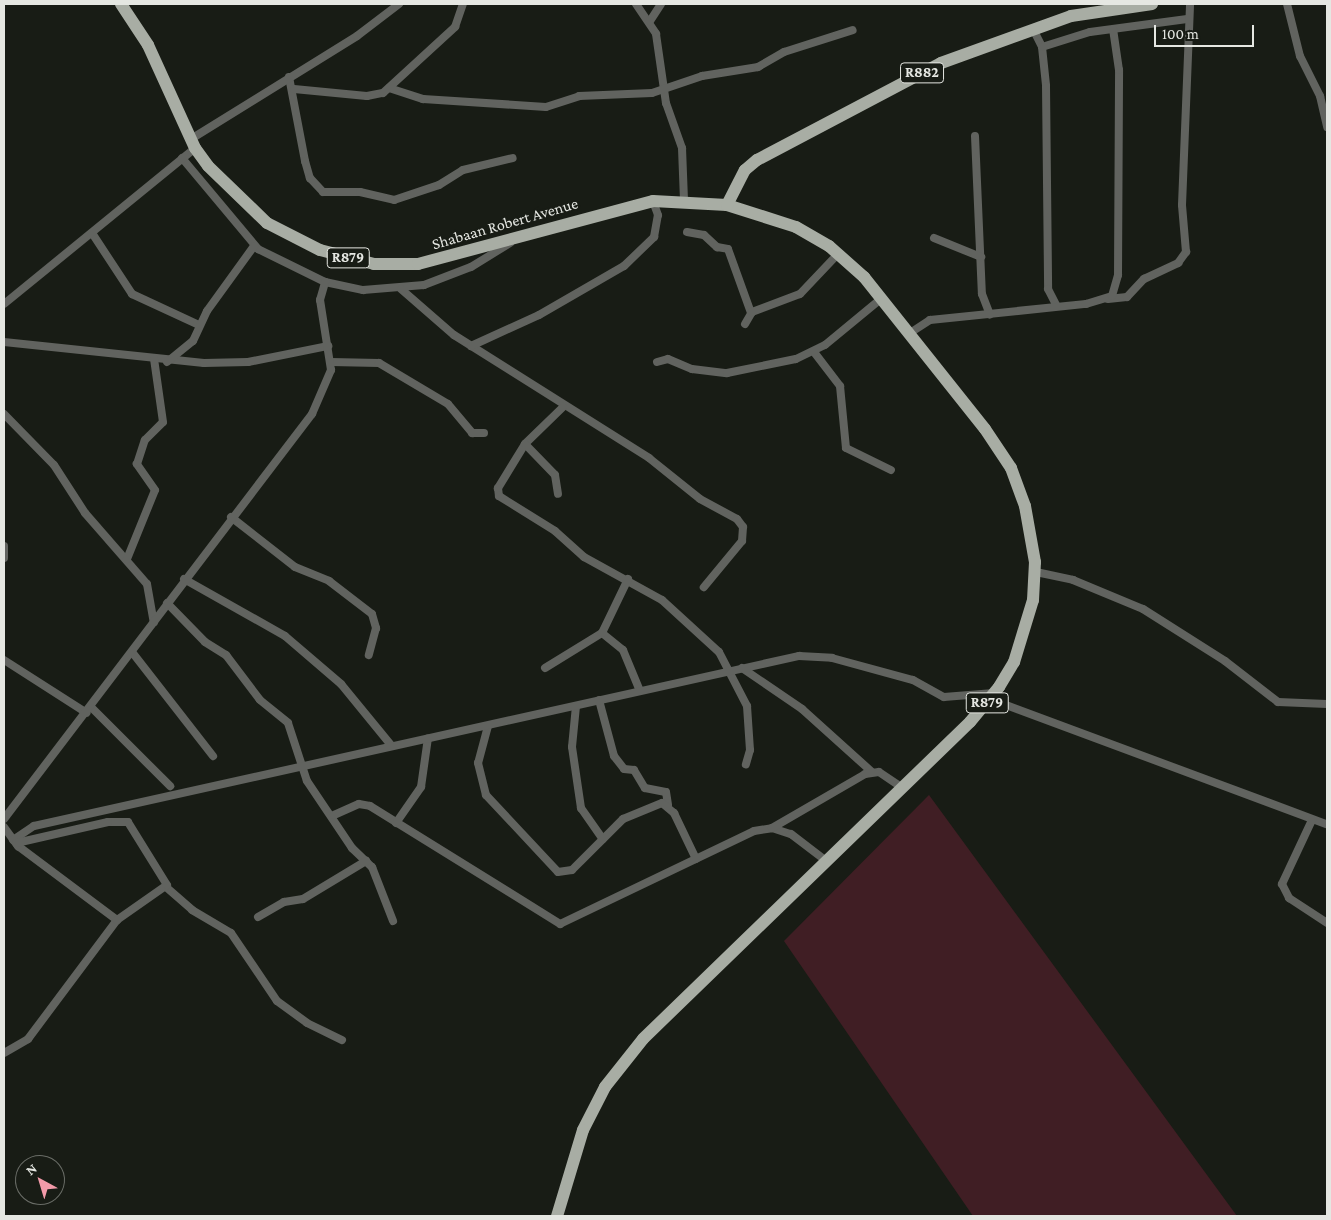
<!DOCTYPE html>
<html>
<head>
<meta charset="utf-8">
<style>
  body { margin:0 }
  #map { position:relative; width:1331px; height:1220px; overflow:hidden; background:#181c15; font-family:"Crimson Pro",serif }
  div>[style] { position:absolute }
  [style*='--x'] { left:calc(var(--x)*1px); top:calc(var(--y)*1px); width:calc(var(--w)*1px); rotate:calc(var(--a)*1deg) }
  .green>* { inset:0; background:#401e24 }
  .street>* { height:8px; margin:-4px; padding:0 4px; transform-origin:4px; border-radius:4px; background:#61635f }
  .primary>* { height:12px; margin:-6px; padding:0 6px; transform-origin:6px; border-radius:6px; background:#a8ada4 }
  span { translate:-50% -50%; white-space:nowrap; text-align:center; line-height:1.15; -webkit-text-stroke:4px #181c15; paint-order:stroke }
  .shield-label span { padding:1px 4px; background:#181c15; border:1px solid; border-radius:4px; -webkit-text-stroke-width:0 }
  .shield-label { font-size:15px; color:#e5e7e2; font-weight:700 }
  .street-label { font-size:16px; color:#e5e7e2 }
  .frame { position:absolute; inset:0; border:5px solid #e5e7e2; pointer-events:none }
  .north { position:absolute; left:15px; top:1155px; width:50px; height:50px; box-sizing:border-box; background:#181c15; border:1px solid #6a6d67; border-radius:50%; rotate:321deg; font-size:14px; font-weight:700; line-height:20px; text-align:center; color:#e5e7e2 }
  .north::after { content:''; display:block; margin:auto; width:18px; height:22px; background:#f39aa9; clip-path:polygon(50% 0,100% 100%,50% 72%,0 100%) }
  .scale { position:absolute; left:1154px; top:25px; width:100px; height:22px; box-sizing:border-box; border:2px solid #e5e7e2; border-top:0; padding-left:6px; font-size:15px; line-height:18px; white-space:nowrap; color:#e5e7e2; -webkit-text-stroke:4px #181c15; paint-order:stroke }
</style>
</head>
<body>
<div id="map">
  <div class="green">
    <i style="clip-path:polygon(929px 795px,1237px 1216px,973px 1216px,784px 941px)"></i>
  </div>
  <div class="street">
    <i style="--x:636;--y:4;--w:36;--a:56"></i>
    <i style="--x:656;--y:34;--w:70;--a:81.8"></i>
    <i style="--x:666;--y:103;--w:48;--a:70.4"></i>
    <i style="--x:682;--y:148;--w:52;--a:87.8"></i>
    <i style="--x:1287;--y:4;--w:54;--a:76"></i>
    <i style="--x:1300;--y:56;--w:45;--a:63.4"></i>
    <i style="--x:1320;--y:96;--w:32;--a:77"></i>
    <i style="--x:650;--y:21;--w:20;--a:-57"></i>
    <i style="--x:1033;--y:29;--w:20;--a:63"></i>
    <i style="--x:1042;--y:47;--w:39;--a:84"></i>
    <i style="--x:1046;--y:86;--w:203;--a:89.4"></i>
    <i style="--x:1048;--y:289;--w:18;--a:63"></i>
    <i style="--x:1042;--y:47;--w:50;--a:-17.4"></i>
    <i style="--x:1090;--y:32;--w:98;--a:-7.6"></i>
    <i style="--x:289;--y:77;--w:86;--a:79.2"></i>
    <i style="--x:305;--y:161;--w:18;--a:74"></i>
    <i style="--x:310;--y:178;--w:19;--a:47"></i>
    <i style="--x:323;--y:192;--w:37;--a:0"></i>
    <i style="--x:360;--y:192;--w:35;--a:13"></i>
    <i style="--x:394;--y:200;--w:47;--a:-18.4"></i>
    <i style="--x:439;--y:185;--w:28;--a:-32"></i>
    <i style="--x:463;--y:170;--w:51;--a:-13.5"></i>
    <i style="--x:389;--y:88;--w:36;--a:18"></i>
    <i style="--x:423;--y:99;--w:123;--a:3.7"></i>
    <i style="--x:546;--y:107;--w:35;--a:-18"></i>
    <i style="--x:579;--y:96;--w:73;--a:-2.4"></i>
    <i style="--x:652;--y:93;--w:53;--a:-18.8"></i>
    <i style="--x:702;--y:76;--w:57;--a:-9.1"></i>
    <i style="--x:758;--y:67;--w:30;--a:-30"></i>
    <i style="--x:784;--y:52;--w:72;--a:-17.7"></i>
    <i style="--x:294;--y:89;--w:73;--a:5.5"></i>
    <i style="--x:367;--y:96;--w:16;--a:-11"></i>
    <i style="--x:383;--y:93;--w:98;--a:-42.5"></i>
    <i style="--x:455;--y:27;--w:24;--a:-71"></i>
    <i style="--x:975;--y:136;--w:158;--a:87.5"></i>
    <i style="--x:982;--y:294;--w:22;--a:69"></i>
    <i style="--x:191;--y:139;--w:195;--a:-31.8"></i>
    <i style="--x:357;--y:36;--w:53;--a:-37.3"></i>
    <i style="--x:182;--y:158;--w:119;--a:50.1"></i>
    <i style="--x:258;--y:249;--w:75;--a:26.2"></i>
    <i style="--x:325;--y:282;--w:39;--a:12"></i>
    <i style="--x:363;--y:290;--w:61;--a:-4.7"></i>
    <i style="--x:424;--y:285;--w:50;--a:-21"></i>
    <i style="--x:471;--y:267;--w:46;--a:-31.6"></i>
    <i style="--x:687;--y:232;--w:17;--a:10"></i>
    <i style="--x:704;--y:235;--w:18;--a:43"></i>
    <i style="--x:717;--y:247;--w:11;--a:10"></i>
    <i style="--x:728;--y:249;--w:68;--a:70.2"></i>
    <i style="--x:92;--y:233;--w:73;--a:56.7"></i>
    <i style="--x:132;--y:294;--w:74;--a:24.8"></i>
    <i style="--x:934;--y:238;--w:51;--a:22"></i>
    <i style="--x:401;--y:289;--w:70;--a:41"></i>
    <i style="--x:454;--y:335;--w:231;--a:32.2"></i>
    <i style="--x:649;--y:458;--w:65;--a:38.8"></i>
    <i style="--x:700;--y:499;--w:42;--a:28.4"></i>
    <i style="--x:737;--y:519;--w:10;--a:53"></i>
    <i style="--x:743;--y:527;--w:14;--a:94"></i>
    <i style="--x:742;--y:541;--w:60;--a:129.6"></i>
    <i style="--x:1108;--y:299;--w:19;--a:-6"></i>
    <i style="--x:1127;--y:297;--w:25;--a:-47"></i>
    <i style="--x:1144;--y:279;--w:38;--a:-25"></i>
    <i style="--x:1178;--y:263;--w:14;--a:-54"></i>
    <i style="--x:1186;--y:252;--w:47;--a:-94.9"></i>
    <i style="--x:1182;--y:205;--w:201;--a:-87.7"></i>
    <i style="--x:4;--y:304;--w:247;--a:-39.2"></i>
    <i style="--x:745;--y:324;--w:14;--a:-60"></i>
    <i style="--x:752;--y:312;--w:51;--a:-20.6"></i>
    <i style="--x:800;--y:294;--w:55;--a:-46.5"></i>
    <i style="--x:910;--y:333;--w:24;--a:-33"></i>
    <i style="--x:930;--y:320;--w:157;--a:-5.9"></i>
    <i style="--x:1086;--y:304;--w:27;--a:-17"></i>
    <i style="--x:1112;--y:296;--w:22;--a:-74"></i>
    <i style="--x:1118;--y:275;--w:205;--a:-89.7"></i>
    <i style="--x:1119;--y:70;--w:41;--a:-98.3"></i>
    <i style="--x:4;--y:342;--w:201;--a:6"></i>
    <i style="--x:204;--y:363;--w:44;--a:-1.3"></i>
    <i style="--x:248;--y:362;--w:82;--a:-11.3"></i>
    <i style="--x:471;--y:346;--w:75;--a:-24.5"></i>
    <i style="--x:539;--y:315;--w:98;--a:-30"></i>
    <i style="--x:624;--y:266;--w:42;--a:-44"></i>
    <i style="--x:654;--y:237;--w:22;--a:-80"></i>
    <i style="--x:658;--y:215;--w:15;--a:-110"></i>
    <i style="--x:814;--y:352;--w:43;--a:52.6"></i>
    <i style="--x:840;--y:386;--w:62;--a:84.5"></i>
    <i style="--x:846;--y:448;--w:50;--a:26.1"></i>
    <i style="--x:167;--y:362;--w:33;--a:-39"></i>
    <i style="--x:193;--y:341;--w:33;--a:-65"></i>
    <i style="--x:207;--y:311;--w:80;--a:-54.1"></i>
    <i style="--x:331;--y:362;--w:48;--a:1.2"></i>
    <i style="--x:379;--y:363;--w:80;--a:30.7"></i>
    <i style="--x:448;--y:404;--w:38;--a:50"></i>
    <i style="--x:472;--y:433;--w:12;--a:0"></i>
    <i style="--x:657;--y:362;--w:11;--a:-15"></i>
    <i style="--x:668;--y:359;--w:26;--a:23"></i>
    <i style="--x:692;--y:369;--w:35;--a:7"></i>
    <i style="--x:727;--y:373;--w:70;--a:-11.5"></i>
    <i style="--x:796;--y:359;--w:32;--a:-26"></i>
    <i style="--x:825;--y:345;--w:74;--a:-39.5"></i>
    <i style="--x:563;--y:407;--w:53;--a:135.8"></i>
    <i style="--x:525;--y:444;--w:52;--a:121.5"></i>
    <i style="--x:498;--y:488;--w:8;--a:83"></i>
    <i style="--x:499;--y:496;--w:66;--a:32"></i>
    <i style="--x:555;--y:531;--w:39;--a:42"></i>
    <i style="--x:584;--y:557;--w:89;--a:28.9"></i>
    <i style="--x:662;--y:600;--w:77;--a:42.4"></i>
    <i style="--x:719;--y:652;--w:61;--a:62.6"></i>
    <i style="--x:747;--y:706;--w:44;--a:86.1"></i>
    <i style="--x:750;--y:750;--w:15;--a:106"></i>
    <i style="--x:4;--y:414;--w:71;--a:45.6"></i>
    <i style="--x:54;--y:465;--w:57;--a:57.1"></i>
    <i style="--x:85;--y:513;--w:94;--a:48.9"></i>
    <i style="--x:147;--y:584;--w:39;--a:80"></i>
    <i style="--x:525;--y:444;--w:43;--a:45.9"></i>
    <i style="--x:555;--y:475;--w:19;--a:81"></i>
    <i style="--x:231;--y:517;--w:81;--a:38"></i>
    <i style="--x:295;--y:567;--w:37;--a:22"></i>
    <i style="--x:329;--y:581;--w:54;--a:37.5"></i>
    <i style="--x:372;--y:614;--w:15;--a:74"></i>
    <i style="--x:376;--y:628;--w:28;--a:105"></i>
    <i style="--x:4;--y:546;--w:12;--a:90"></i>
    <i style="--x:127;--y:559;--w:74;--a:-67.9"></i>
    <i style="--x:155;--y:490;--w:32;--a:-125"></i>
    <i style="--x:137;--y:464;--w:25;--a:-72"></i>
    <i style="--x:145;--y:440;--w:25;--a:-45"></i>
    <i style="--x:163;--y:422;--w:64;--a:-98.1"></i>
    <i style="--x:1036;--y:572;--w:38;--a:12"></i>
    <i style="--x:1073;--y:580;--w:76;--a:22.5"></i>
    <i style="--x:1143;--y:609;--w:97;--a:32.4"></i>
    <i style="--x:1225;--y:661;--w:67;--a:37.7"></i>
    <i style="--x:1278;--y:702;--w:49;--a:2.3"></i>
    <i style="--x:184;--y:579;--w:116;--a:29.4"></i>
    <i style="--x:285;--y:636;--w:74;--a:40.6"></i>
    <i style="--x:341;--y:684;--w:79;--a:50.7"></i>
    <i style="--x:167;--y:603;--w:54;--a:45.7"></i>
    <i style="--x:205;--y:642;--w:25;--a:32"></i>
    <i style="--x:226;--y:655;--w:56;--a:52.9"></i>
    <i style="--x:260;--y:700;--w:36;--a:39"></i>
    <i style="--x:288;--y:723;--w:61;--a:71.9"></i>
    <i style="--x:307;--y:781;--w:81;--a:56.1"></i>
    <i style="--x:352;--y:848;--w:28;--a:44"></i>
    <i style="--x:372;--y:867;--w:58;--a:68.7"></i>
    <i style="--x:602;--y:633;--w:27;--a:39"></i>
    <i style="--x:623;--y:650;--w:44;--a:67.5"></i>
    <i style="--x:132;--y:652;--w:132;--a:52.1"></i>
    <i style="--x:4;--y:660;--w:98;--a:32.6"></i>
    <i style="--x:545;--y:668;--w:67;--a:-31.6"></i>
    <i style="--x:602;--y:633;--w:60;--a:-64.3"></i>
    <i style="--x:742;--y:668;--w:73;--a:34.3"></i>
    <i style="--x:802;--y:709;--w:94;--a:42"></i>
    <i style="--x:990;--y:699;--w:359;--a:20.4"></i>
    <i style="--x:599;--y:700;--w:58;--a:75"></i>
    <i style="--x:614;--y:756;--w:16;--a:52"></i>
    <i style="--x:624;--y:769;--w:10;--a:6"></i>
    <i style="--x:634;--y:770;--w:21;--a:59"></i>
    <i style="--x:645;--y:788;--w:21;--a:11"></i>
    <i style="--x:666;--y:792;--w:13;--a:81"></i>
    <i style="--x:576;--y:706;--w:41;--a:95.6"></i>
    <i style="--x:572;--y:747;--w:62;--a:81.6"></i>
    <i style="--x:581;--y:808;--w:38;--a:55"></i>
    <i style="--x:91;--y:707;--w:112;--a:45"></i>
    <i style="--x:488;--y:726;--w:38;--a:105"></i>
    <i style="--x:478;--y:763;--w:33;--a:76"></i>
    <i style="--x:486;--y:795;--w:105;--a:46.9"></i>
    <i style="--x:558;--y:872;--w:14;--a:-8"></i>
    <i style="--x:572;--y:870;--w:72;--a:-45"></i>
    <i style="--x:623;--y:819;--w:42;--a:-22.3"></i>
    <i style="--x:662;--y:803;--w:16;--a:40"></i>
    <i style="--x:674;--y:813;--w:51;--a:64.4"></i>
    <i style="--x:334;--y:815;--w:27;--a:-24"></i>
    <i style="--x:359;--y:804;--w:11;--a:10"></i>
    <i style="--x:370;--y:806;--w:224;--a:31.8"></i>
    <i style="--x:560;--y:924;--w:215;--a:-25.6"></i>
    <i style="--x:754;--y:831;--w:18;--a:-9"></i>
    <i style="--x:772;--y:828;--w:20;--a:18"></i>
    <i style="--x:791;--y:834;--w:43;--a:37.4"></i>
    <i style="--x:4;--y:819;--w:509;--a:-52.75"></i>
    <i style="--x:312;--y:414;--w:48;--a:-66.6"></i>
    <i style="--x:331;--y:370;--w:71;--a:-98.9"></i>
    <i style="--x:320;--y:300;--w:19;--a:-74"></i>
    <i style="--x:1312;--y:820;--w:71;--a:115.1"></i>
    <i style="--x:1282;--y:884;--w:16;--a:63"></i>
    <i style="--x:1289;--y:898;--w:45;--a:33.3"></i>
    <i style="--x:396;--y:823;--w:44;--a:-55.2"></i>
    <i style="--x:421;--y:787;--w:49;--a:-81.9"></i>
    <i style="--x:4;--y:827;--w:24;--a:54"></i>
    <i style="--x:18;--y:846;--w:124;--a:36.8"></i>
    <i style="--x:772;--y:828;--w:108;--a:-30.1"></i>
    <i style="--x:865;--y:774;--w:14;--a:-8"></i>
    <i style="--x:879;--y:772;--w:27;--a:34"></i>
    <i style="--x:13;--y:840;--w:25;--a:-34"></i>
    <i style="--x:34;--y:826;--w:784;--a:-12.53"></i>
    <i style="--x:799;--y:656;--w:33;--a:3"></i>
    <i style="--x:832;--y:658;--w:84;--a:15.2"></i>
    <i style="--x:913;--y:680;--w:35;--a:29"></i>
    <i style="--x:944;--y:697;--w:50;--a:-4.6"></i>
    <i style="--x:166;--y:887;--w:35;--a:41"></i>
    <i style="--x:192;--y:910;--w:45;--a:30.5"></i>
    <i style="--x:231;--y:933;--w:82;--a:55.9"></i>
    <i style="--x:277;--y:1001;--w:37;--a:36"></i>
    <i style="--x:307;--y:1023;--w:39;--a:26"></i>
    <i style="--x:258;--y:917;--w:30;--a:-30"></i>
    <i style="--x:284;--y:902;--w:19;--a:-9"></i>
    <i style="--x:303;--y:899;--w:74;--a:-31.1"></i>
    <i style="--x:4;--y:1053;--w:28;--a:-30"></i>
    <i style="--x:28;--y:1039;--w:149;--a:-53.2"></i>
    <i style="--x:117;--y:920;--w:61;--a:-35"></i>
    <i style="--x:167;--y:885;--w:74;--a:-121.8"></i>
    <i style="--x:128;--y:822;--w:20;--a:180"></i>
    <i style="--x:108;--y:822;--w:94;--a:167.1"></i>
  </div>
  <div class="primary">
    <i style="--x:121;--y:4;--w:49;--a:56.6"></i>
    <i style="--x:148;--y:45;--w:113;--a:65.5"></i>
    <i style="--x:195;--y:148;--w:22;--a:54"></i>
    <i style="--x:208;--y:166;--w:82;--a:44"></i>
    <i style="--x:267;--y:223;--w:59;--a:27"></i>
    <i style="--x:320;--y:250;--w:56;--a:14.5"></i>
    <i style="--x:374;--y:264;--w:44;--a:0"></i>
    <i style="--x:418;--y:264;--w:243;--a:-15"></i>
    <i style="--x:653;--y:201;--w:74;--a:3.1"></i>
    <i style="--x:727;--y:205;--w:72;--a:17.7"></i>
    <i style="--x:796;--y:227;--w:38;--a:30"></i>
    <i style="--x:829;--y:246;--w:47;--a:41.5"></i>
    <i style="--x:864;--y:277;--w:194;--a:51.5"></i>
    <i style="--x:985;--y:429;--w:47;--a:56.3"></i>
    <i style="--x:1011;--y:468;--w:40;--a:69.8"></i>
    <i style="--x:1025;--y:506;--w:57;--a:79.9"></i>
    <i style="--x:1035;--y:562;--w:38;--a:93"></i>
    <i style="--x:1033;--y:600;--w:65;--a:107"></i>
    <i style="--x:1014;--y:662;--w:29;--a:121"></i>
    <i style="--x:999;--y:687;--w:45;--a:129.6"></i>
    <i style="--x:970;--y:722;--w:455;--a:135.9"></i>
    <i style="--x:643;--y:1039;--w:61;--a:128.4"></i>
    <i style="--x:605;--y:1087;--w:48;--a:117.1"></i>
    <i style="--x:583;--y:1130;--w:90;--a:106.8"></i>
    <i style="--x:727;--y:205;--w:39;--a:-63"></i>
    <i style="--x:745;--y:170;--w:16;--a:-40"></i>
    <i style="--x:757;--y:160;--w:208;--a:-27.8"></i>
    <i style="--x:941;--y:63;--w:138;--a:-19.9"></i>
    <i style="--x:1071;--y:16;--w:82;--a:-8.4"></i>
  </div>
  <div class="shield-label">
    <span style="left:922px;top:73px">R882</span>
    <span style="left:348px;top:258px">R879</span>
    <span style="left:987px;top:703px">R879</span>
  </div>
  <div class="street-label">
    <span style="left:505px;top:224px;rotate:-16deg">Shabaan Robert Avenue</span>
  </div>
  <div class="frame"></div>
  <div class="north">N</div>
  <div class="scale">100 m</div>
</div>
</body>
</html>
